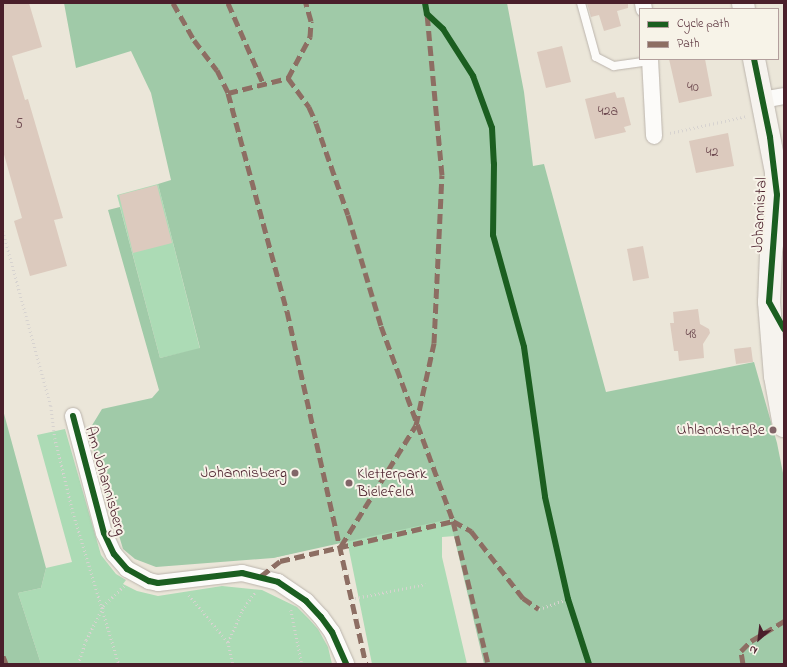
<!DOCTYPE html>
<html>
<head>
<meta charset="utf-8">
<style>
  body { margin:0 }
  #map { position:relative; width:787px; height:667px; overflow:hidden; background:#ebe6d9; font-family:"Indie Flower",sans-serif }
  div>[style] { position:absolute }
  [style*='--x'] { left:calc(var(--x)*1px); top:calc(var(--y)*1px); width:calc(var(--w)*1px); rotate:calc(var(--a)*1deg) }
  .green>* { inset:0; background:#acdbb5 }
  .forest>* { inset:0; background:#a0caa8 }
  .building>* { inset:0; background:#dccabe }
  .path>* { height:2.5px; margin-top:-1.25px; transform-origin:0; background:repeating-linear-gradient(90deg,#d7d3d0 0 1px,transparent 0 4px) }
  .roads { filter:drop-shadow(0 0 1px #bbb4ac) drop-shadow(0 0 1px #bbb4ac) }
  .lane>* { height:8px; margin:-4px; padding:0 4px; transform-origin:4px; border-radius:4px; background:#fcfbf9 }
  .street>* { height:16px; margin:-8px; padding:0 8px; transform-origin:8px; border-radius:8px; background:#fcfbf9 }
  .secondary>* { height:22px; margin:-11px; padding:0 11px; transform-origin:11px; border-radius:11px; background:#f6f3ee }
  .quiet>* { height:5px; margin-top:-2.5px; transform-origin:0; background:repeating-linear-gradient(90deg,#8d6e63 0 10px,transparent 0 15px) }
  .cycleway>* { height:6px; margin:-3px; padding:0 3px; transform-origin:3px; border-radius:3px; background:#1b5e20 }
  .dots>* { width:11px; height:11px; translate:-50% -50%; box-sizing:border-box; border:2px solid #f7f3e8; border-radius:50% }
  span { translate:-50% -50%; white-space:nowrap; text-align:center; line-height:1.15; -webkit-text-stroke:4px #f7f3e8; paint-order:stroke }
  .number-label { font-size:14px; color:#6e4a50 }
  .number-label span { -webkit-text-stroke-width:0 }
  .street-label { font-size:16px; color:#4a1f2b }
  .poi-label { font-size:16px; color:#4a1f2b }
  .right { translate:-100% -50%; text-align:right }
  .left { translate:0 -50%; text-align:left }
  .frame { position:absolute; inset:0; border:4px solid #4a1f2b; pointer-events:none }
  .legend { position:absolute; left:639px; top:8px; width:140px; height:52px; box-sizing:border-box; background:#f7f3e8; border:1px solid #b29e9c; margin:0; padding:5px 7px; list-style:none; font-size:12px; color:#4a1f2b }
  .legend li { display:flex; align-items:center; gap:8px; height:20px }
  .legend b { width:20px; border:1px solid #b29e9c }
  .north { position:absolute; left:739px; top:619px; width:40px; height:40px; -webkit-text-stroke:3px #f7f3e8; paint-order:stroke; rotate:208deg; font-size:11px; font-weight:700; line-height:16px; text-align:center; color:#4a1f2b }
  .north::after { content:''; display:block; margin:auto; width:14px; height:18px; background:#4a1f2b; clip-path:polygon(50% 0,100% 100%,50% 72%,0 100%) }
</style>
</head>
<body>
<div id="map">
  <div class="green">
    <i style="clip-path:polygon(158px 184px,200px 349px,160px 358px,117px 195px)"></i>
    <i style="clip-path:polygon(65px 429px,101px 555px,116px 574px,126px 580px,123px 584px,137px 591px,158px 596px,222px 586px,262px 590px,297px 607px,308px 618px,318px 629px,328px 647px,332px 664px,41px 664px,18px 593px,41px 588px,46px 568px,72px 562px,37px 435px)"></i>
    <i style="clip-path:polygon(425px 430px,455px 536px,442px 537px,442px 557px,467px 664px,372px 664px,347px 540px,273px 558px,271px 550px)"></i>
  </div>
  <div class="forest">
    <i style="clip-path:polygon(64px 3px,507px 3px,524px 92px,533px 166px,544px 164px,606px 392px,754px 362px,777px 443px,784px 478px,784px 664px,484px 664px,450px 519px,273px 558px,156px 567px,135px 559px,123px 549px,90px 438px,91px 427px,102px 409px,152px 398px,159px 390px,108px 210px,120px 207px,160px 358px,200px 348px,158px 184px,171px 180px,151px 93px,131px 51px,76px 68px)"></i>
    <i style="clip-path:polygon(3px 410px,46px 568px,41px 588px,18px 593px,41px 664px,3px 664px)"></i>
  </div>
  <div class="building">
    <i style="clip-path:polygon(3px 3px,29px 3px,42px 47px,12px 56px,25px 100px,28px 99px,63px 218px,54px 220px,67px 266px,30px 276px,14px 221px,22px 218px,3px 151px)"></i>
    <i style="clip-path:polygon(587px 3px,628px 3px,628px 8px,617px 11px,621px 26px,604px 31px,599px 15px,591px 17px)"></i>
    <i style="clip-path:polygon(562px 46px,571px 82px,546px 88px,537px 52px)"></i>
    <i style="clip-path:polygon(669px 59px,705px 59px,712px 96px,679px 103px)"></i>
    <i style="clip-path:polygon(615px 92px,617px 98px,624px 97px,631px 125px,624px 127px,626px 132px,595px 139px,585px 99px)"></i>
    <i style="clip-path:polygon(728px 133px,734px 166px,696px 173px,689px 141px)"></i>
    <i style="clip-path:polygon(157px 185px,172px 243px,133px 253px,119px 195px)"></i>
    <i style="clip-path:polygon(643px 246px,649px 278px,633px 281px,627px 249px)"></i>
    <i style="clip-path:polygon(698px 309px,700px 324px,709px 329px,710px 333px,703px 344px,704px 358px,679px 361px,678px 351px,674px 351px,670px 323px,674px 323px,673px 312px)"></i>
    <i style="clip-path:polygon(751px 347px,753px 362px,736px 364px,734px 349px)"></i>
  </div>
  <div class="path">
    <i style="--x:670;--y:133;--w:79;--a:-12.4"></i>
    <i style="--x:3;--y:231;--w:181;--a:74.7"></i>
    <i style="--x:51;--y:406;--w:32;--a:83"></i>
    <i style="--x:55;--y:438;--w:76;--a:76.3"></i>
    <i style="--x:73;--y:512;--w:159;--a:73.2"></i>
    <i style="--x:189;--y:595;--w:61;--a:50.3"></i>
    <i style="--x:228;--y:642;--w:23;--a:77"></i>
    <i style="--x:351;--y:599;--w:76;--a:-11.3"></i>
    <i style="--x:539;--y:609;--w:31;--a:-19"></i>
    <i style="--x:291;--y:610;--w:55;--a:78.5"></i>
    <i style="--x:228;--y:642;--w:35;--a:-66"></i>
    <i style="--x:242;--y:610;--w:22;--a:-54"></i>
    <i style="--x:78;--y:664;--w:25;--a:-72"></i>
    <i style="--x:86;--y:640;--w:38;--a:-63"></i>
    <i style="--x:103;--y:606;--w:30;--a:-44"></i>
  </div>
  <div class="roads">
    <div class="lane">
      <i style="--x:581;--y:3;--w:56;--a:74.5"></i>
      <i style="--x:596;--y:57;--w:20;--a:27"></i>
      <i style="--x:614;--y:66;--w:36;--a:-8"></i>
    </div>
    <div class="street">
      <i style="--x:643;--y:3;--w:6;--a:81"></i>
      <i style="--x:650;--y:59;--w:77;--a:87"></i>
      <i style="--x:762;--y:100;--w:22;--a:-10"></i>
      <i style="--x:73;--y:416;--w:121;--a:75.2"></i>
      <i style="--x:104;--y:533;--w:23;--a:65"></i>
      <i style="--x:114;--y:554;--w:20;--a:49"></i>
      <i style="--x:127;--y:569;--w:25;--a:29"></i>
      <i style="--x:149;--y:581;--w:9;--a:13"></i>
      <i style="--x:158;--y:583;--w:85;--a:-6.8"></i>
      <i style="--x:242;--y:573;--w:37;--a:14"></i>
      <i style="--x:278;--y:582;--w:34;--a:34"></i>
      <i style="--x:306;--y:601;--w:22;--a:47"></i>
      <i style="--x:321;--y:617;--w:19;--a:54"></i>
      <i style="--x:332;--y:632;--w:35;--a:66"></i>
    </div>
    <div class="secondary">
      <i style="--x:743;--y:3;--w:6;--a:81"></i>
      <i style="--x:754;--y:59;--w:115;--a:79"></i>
      <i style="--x:776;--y:172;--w:48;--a:90"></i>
      <i style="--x:776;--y:220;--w:33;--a:99"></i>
      <i style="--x:771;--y:253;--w:49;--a:92.3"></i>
      <i style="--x:769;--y:302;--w:74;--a:85.4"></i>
      <i style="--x:775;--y:376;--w:51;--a:79.8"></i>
    </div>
  </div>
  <div class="quiet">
    <i style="--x:173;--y:3;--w:43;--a:60.4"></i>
    <i style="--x:194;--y:40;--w:38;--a:53"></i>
    <i style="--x:217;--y:70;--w:25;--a:64"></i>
    <i style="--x:228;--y:93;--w:226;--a:74.9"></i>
    <i style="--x:287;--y:311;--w:362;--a:77.4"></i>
    <i style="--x:228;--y:3;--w:87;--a:66.4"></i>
    <i style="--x:288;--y:78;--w:36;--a:54"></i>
    <i style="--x:309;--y:107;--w:17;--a:66"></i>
    <i style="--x:316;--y:123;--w:97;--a:70.8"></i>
    <i style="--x:348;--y:215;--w:116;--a:73.4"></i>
    <i style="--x:381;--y:326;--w:208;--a:69.7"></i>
    <i style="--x:453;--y:521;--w:147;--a:76.2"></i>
    <i style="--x:288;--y:78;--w:47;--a:-61.8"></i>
    <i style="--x:310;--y:37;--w:16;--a:-86"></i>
    <i style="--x:311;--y:21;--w:19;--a:-106"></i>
    <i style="--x:228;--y:93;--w:62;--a:-14"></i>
    <i style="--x:341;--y:546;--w:142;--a:-58.2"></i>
    <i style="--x:416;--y:425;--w:84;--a:-77.6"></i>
    <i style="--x:434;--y:343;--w:168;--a:-87.3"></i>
    <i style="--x:442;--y:175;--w:162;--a:-95.3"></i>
    <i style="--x:261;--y:576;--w:24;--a:-38"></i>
    <i style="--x:280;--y:561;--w:178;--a:-13"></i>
    <i style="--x:453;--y:521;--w:21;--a:29"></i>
    <i style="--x:471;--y:531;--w:85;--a:52.2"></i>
    <i style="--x:523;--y:598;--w:19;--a:35"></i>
    <i style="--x:3;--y:656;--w:9;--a:69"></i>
    <i style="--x:743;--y:664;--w:13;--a:-99"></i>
    <i style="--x:741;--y:651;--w:14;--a:-45"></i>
    <i style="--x:751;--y:641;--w:39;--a:-31"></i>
  </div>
  <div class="cycleway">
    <i style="--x:425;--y:3;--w:11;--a:80"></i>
    <i style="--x:427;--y:14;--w:22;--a:43"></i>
    <i style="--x:443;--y:29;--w:56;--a:57.4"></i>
    <i style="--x:473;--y:76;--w:55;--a:69.9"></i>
    <i style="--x:492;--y:128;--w:36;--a:87"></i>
    <i style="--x:494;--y:164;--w:71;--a:90.8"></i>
    <i style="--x:493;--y:235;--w:116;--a:74.5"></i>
    <i style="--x:524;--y:347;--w:151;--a:82"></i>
    <i style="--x:545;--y:497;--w:105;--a:77.3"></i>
    <i style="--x:568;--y:599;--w:68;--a:72.1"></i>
    <i style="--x:754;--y:59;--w:80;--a:78.4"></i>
    <i style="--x:770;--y:137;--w:58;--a:83.1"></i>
    <i style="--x:777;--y:195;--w:107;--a:94.3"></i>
    <i style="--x:769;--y:302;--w:31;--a:61"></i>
    <i style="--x:73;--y:416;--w:121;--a:75.2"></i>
    <i style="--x:104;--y:533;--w:23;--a:65"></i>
    <i style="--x:114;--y:554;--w:20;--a:49"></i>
    <i style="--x:127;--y:569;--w:25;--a:29"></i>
    <i style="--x:149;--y:581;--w:9;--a:13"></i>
    <i style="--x:158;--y:583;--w:85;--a:-6.8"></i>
    <i style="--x:242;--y:573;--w:37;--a:14"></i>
    <i style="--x:278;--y:582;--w:34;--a:34"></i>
    <i style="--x:306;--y:601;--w:22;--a:47"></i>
    <i style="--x:321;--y:617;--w:19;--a:54"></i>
    <i style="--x:332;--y:632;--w:35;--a:66"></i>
  </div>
  <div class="dots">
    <i style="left:773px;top:430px;background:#826568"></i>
    <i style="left:295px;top:473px;background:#826568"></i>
    <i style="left:349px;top:483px;background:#826568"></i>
  </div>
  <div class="number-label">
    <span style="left:693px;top:88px">40</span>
    <span style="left:608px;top:112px">42a</span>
    <span style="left:19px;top:125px">5</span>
    <span style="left:712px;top:153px">42</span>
    <span style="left:691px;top:335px">48</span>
  </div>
  <div class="street-label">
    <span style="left:760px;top:215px;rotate:-87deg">Johannistal</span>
    <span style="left:105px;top:481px;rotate:74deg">Am Johannisberg</span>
  </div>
  <div class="poi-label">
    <span class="right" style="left:765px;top:430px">Uhlandstraße</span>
    <span class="right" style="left:287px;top:473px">Johannisberg</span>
    <span class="left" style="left:357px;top:483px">Kletterpark<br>Bielefeld</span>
  </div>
  <div class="frame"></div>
  <ul class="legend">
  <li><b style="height:5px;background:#1b5e20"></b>Cycle path</li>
  <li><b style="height:5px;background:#8d6e63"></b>Path</li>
  </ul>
  <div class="north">N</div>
</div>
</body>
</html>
